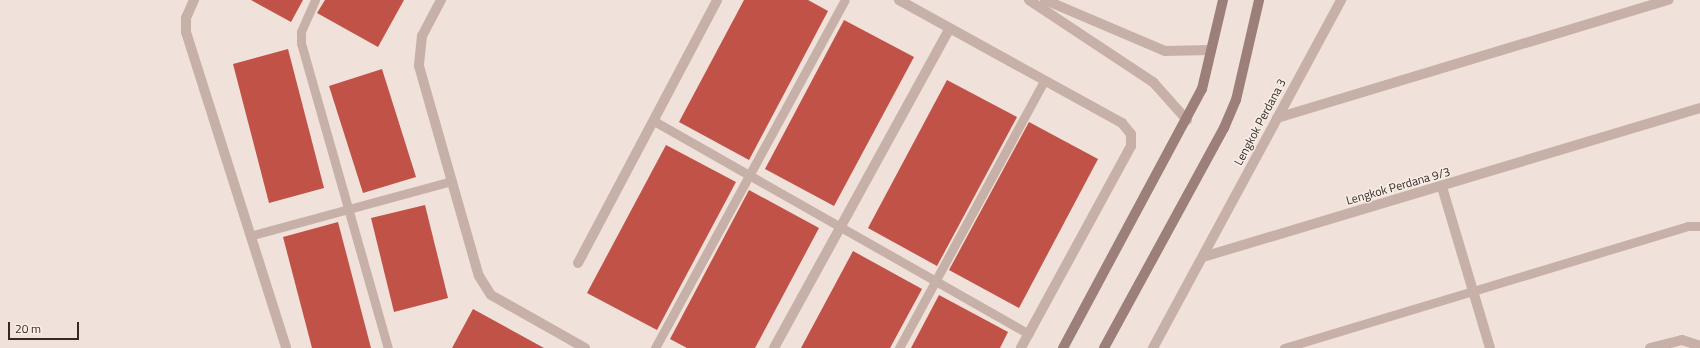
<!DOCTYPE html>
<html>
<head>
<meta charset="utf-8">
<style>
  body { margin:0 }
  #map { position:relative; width:1700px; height:348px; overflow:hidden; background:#f0e2da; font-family:"Titillium Web",sans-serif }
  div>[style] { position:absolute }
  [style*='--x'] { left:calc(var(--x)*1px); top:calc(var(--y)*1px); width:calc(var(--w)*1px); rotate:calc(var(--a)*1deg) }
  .building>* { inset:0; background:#c05248 }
  .lane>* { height:9px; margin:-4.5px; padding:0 4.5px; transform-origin:4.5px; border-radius:4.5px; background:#c7b0a7 }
  .street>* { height:10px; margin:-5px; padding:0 5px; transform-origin:5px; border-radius:5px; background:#c7b0a7 }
  .secondary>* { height:10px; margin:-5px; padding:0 5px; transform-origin:5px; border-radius:5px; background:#9b7f78 }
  span { translate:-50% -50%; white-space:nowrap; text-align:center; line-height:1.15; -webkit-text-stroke:3px #f8ede6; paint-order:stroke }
  .street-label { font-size:12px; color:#342927 }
  .scale { position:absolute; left:8px; top:322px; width:71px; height:18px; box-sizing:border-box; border:2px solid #342927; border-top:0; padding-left:5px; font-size:12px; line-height:14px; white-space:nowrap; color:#342927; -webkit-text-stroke:3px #f8ede6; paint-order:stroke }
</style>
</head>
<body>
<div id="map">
  <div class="building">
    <i style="clip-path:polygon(251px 0,303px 0,291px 22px)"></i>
    <i style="clip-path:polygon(325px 0,404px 0,378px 47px,317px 13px)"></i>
    <i style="clip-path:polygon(744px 0,808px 0,828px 11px,749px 160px,679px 122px)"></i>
    <i style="clip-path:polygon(844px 20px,914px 57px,834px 206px,765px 169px)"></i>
    <i style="clip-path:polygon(288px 49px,324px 188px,269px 203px,233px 64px)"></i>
    <i style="clip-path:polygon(382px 69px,416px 177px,363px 193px,329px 86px)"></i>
    <i style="clip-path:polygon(947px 80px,1017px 117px,937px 266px,868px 228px)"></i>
    <i style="clip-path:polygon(1029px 122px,1098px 159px,1019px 308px,949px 270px)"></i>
    <i style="clip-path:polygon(666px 145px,736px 182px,657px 330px,587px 293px)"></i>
    <i style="clip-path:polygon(749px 190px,819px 228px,755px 348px,687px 348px,670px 339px)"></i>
    <i style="clip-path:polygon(425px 205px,448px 298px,394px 312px,371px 218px)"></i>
    <i style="clip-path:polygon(338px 222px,371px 348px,312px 348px,283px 237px)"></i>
    <i style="clip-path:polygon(853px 251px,922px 289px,890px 348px,801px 348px)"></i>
    <i style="clip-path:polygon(939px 295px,1008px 332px,1000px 348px,911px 348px)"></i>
    <i style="clip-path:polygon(473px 309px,544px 348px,452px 348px)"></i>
  </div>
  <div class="lane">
    <i style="--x:315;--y:0;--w:35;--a:114"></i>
    <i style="--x:301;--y:32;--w:11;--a:90"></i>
    <i style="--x:301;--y:43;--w:317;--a:74.1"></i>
    <i style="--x:654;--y:121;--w:431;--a:29.6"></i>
    <i style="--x:253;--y:235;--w:206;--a:-15.2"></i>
    <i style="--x:655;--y:348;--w:396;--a:-61.4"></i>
    <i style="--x:899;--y:348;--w:304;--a:-61.5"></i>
    <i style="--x:1284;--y:348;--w:422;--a:-16.8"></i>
    <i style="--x:1688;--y:226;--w:12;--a:0"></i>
  </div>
  <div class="street">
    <i style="--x:194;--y:0;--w:20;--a:114"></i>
    <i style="--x:186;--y:18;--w:14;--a:90"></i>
    <i style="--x:186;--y:32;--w:331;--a:72.4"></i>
    <i style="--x:441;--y:0;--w:41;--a:117.8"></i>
    <i style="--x:422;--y:36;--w:30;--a:96"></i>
    <i style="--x:419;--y:66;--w:218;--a:74.1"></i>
    <i style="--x:479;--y:276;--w:22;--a:58"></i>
    <i style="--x:491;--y:295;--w:108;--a:29.4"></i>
    <i style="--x:899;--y:0;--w:255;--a:28.9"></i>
    <i style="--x:1122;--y:123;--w:14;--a:51"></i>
    <i style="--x:1131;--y:134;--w:12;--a:90"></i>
    <i style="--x:1131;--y:146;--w:230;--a:118.6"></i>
    <i style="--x:1029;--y:0;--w:149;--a:33.5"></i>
    <i style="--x:1153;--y:82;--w:51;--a:48.2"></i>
    <i style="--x:1045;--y:0;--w:130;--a:23"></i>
    <i style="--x:1165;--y:51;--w:46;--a:-1.2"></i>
    <i style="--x:1277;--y:118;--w:409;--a:-16.8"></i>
    <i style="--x:1442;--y:187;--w:168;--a:73.4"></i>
    <i style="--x:1203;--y:257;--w:519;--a:-16.69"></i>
    <i style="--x:578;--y:263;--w:297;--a:-62.1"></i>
    <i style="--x:774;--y:348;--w:365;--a:-61.2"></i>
    <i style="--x:1153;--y:348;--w:396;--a:-61.6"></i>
    <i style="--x:1650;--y:348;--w:33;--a:-14"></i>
    <i style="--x:1682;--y:340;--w:19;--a:18"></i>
  </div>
  <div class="secondary">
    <i style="--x:1063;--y:348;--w:294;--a:-61.8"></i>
    <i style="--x:1202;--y:89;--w:91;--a:-76.7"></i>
    <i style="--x:1104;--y:348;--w:251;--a:-61.4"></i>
    <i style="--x:1224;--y:128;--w:30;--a:-67"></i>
    <i style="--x:1236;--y:100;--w:103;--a:-77"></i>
  </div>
  <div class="street-label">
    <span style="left:1260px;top:122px;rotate:-62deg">Lengkok Perdana 3</span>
    <span style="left:1398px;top:186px;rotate:-16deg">Lengkok Perdana 9/3</span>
  </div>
  <div class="scale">20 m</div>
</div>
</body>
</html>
